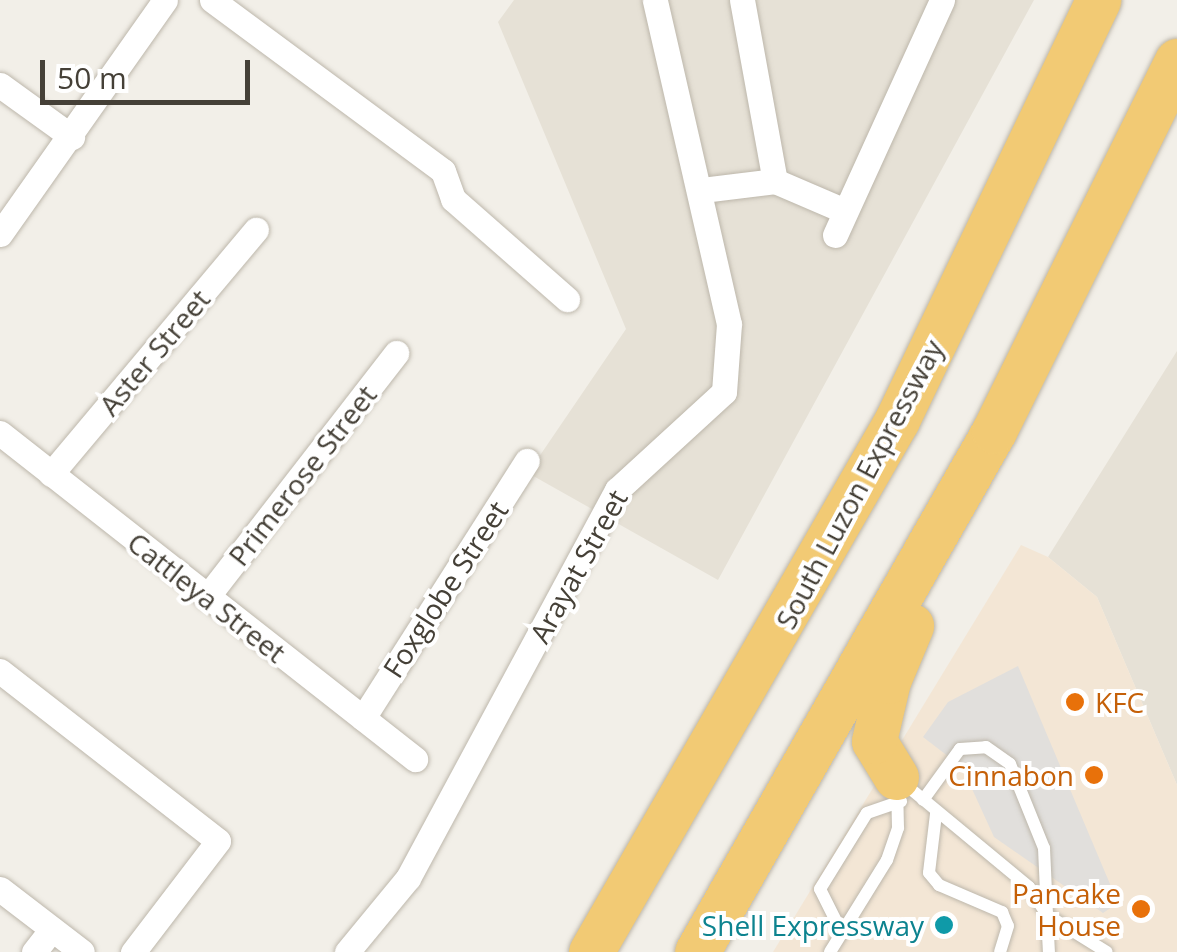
<!DOCTYPE html>
<html>
<head>
<meta charset="utf-8">
<style>
  body { margin:0 }
  #map { position:relative; width:1177px; height:952px; overflow:hidden; background:#f2efe8; font-family:"Open Sans",sans-serif }
  div>[style] { position:absolute }
  [style*='--x'] { left:calc(var(--x)*1px); top:calc(var(--y)*1px); width:calc(var(--w)*1px); rotate:calc(var(--a)*1deg) }
  .residential>* { inset:0; background:#e6e1d6 }
  .commercial>* { inset:0; background:#f3e6d5 }
  .parking>* { inset:0; background:#e1dfdc }
  .roads { filter:drop-shadow(0 0 2px #bdb7ab) drop-shadow(0 0 2px #bdb7ab) }
  .service>* { height:12px; margin:-6px; padding:0 6px; transform-origin:6px; border-radius:6px; background:#fff }
  .minor>* { height:25px; margin:-12.5px; padding:0 12.5px; transform-origin:12.5px; border-radius:12.5px; background:#fff }
  .motorway>* { height:45px; margin:-22.5px; padding:0 22.5px; transform-origin:22.5px; border-radius:22.5px; background:#f2ca74 }
  .dots>* { width:28px; height:28px; translate:-50% -50%; box-sizing:border-box; border:5px solid #fff; border-radius:50% }
  span { translate:-50% -50%; white-space:nowrap; text-align:center; line-height:1.15; -webkit-text-stroke:8px #fff; paint-order:stroke }
  .street-label { font-size:28px; color:#454037 }
  .food-label { font-size:28px; color:#c56008 }
  .left { translate:0 -50%; text-align:left }
  .right { translate:-100% -50%; text-align:right }
  .culture-label { font-size:28px; color:#0d838f }
  .scale { position:absolute; left:40px; top:60px; width:210px; height:45px; box-sizing:border-box; border:5px solid #454037; border-top:0; padding-left:12px; font-size:30px; line-height:35px; white-space:nowrap; color:#454037; -webkit-text-stroke:8px #fff; paint-order:stroke }
</style>
</head>
<body>
<div id="map">
  <div class="residential">
    <i style="clip-path:polygon(514px 0,1034px 0,718px 580px,528px 473px,626px 329px,498px 22px)"></i>
    <i style="clip-path:polygon(1177px 351px,1177px 785px,1097px 597px,1048px 557px)"></i>
  </div>
  <div class="commercial">
    <i style="clip-path:polygon(1021px 545px,1048px 557px,1097px 597px,1177px 785px,1177px 952px,773px 952px)"></i>
  </div>
  <div class="parking">
    <i style="clip-path:polygon(1018px 666px,1118px 903px,1103px 913px,994px 837px,962px 767px,923px 737px,948px 702px)"></i>
  </div>
  <div class="roads">
    <div class="service">
      <i style="--x:901;--y:781;--w:166;--a:39.6"></i>
      <i style="--x:1029;--y:887;--w:33;--a:57"></i>
      <i style="--x:1047;--y:915;--w:37;--a:87"></i>
      <i style="--x:923;--y:800;--w:63;--a:-54"></i>
      <i style="--x:960;--y:749;--w:26;--a:-4"></i>
      <i style="--x:986;--y:747;--w:29;--a:35"></i>
      <i style="--x:1010;--y:764;--w:91;--a:68"></i>
      <i style="--x:1044;--y:848;--w:67;--a:87.4"></i>
      <i style="--x:1047;--y:915;--w:70;--a:31.7"></i>
      <i style="--x:936;--y:814;--w:59;--a:96.8"></i>
      <i style="--x:929;--y:873;--w:16;--a:50"></i>
      <i style="--x:939;--y:885;--w:69;--a:23.2"></i>
      <i style="--x:1002;--y:912;--w:15;--a:67"></i>
      <i style="--x:1008;--y:926;--w:27;--a:107"></i>
      <i style="--x:842;--y:933;--w:49;--a:-116.6"></i>
      <i style="--x:820;--y:889;--w:89;--a:-58.3"></i>
      <i style="--x:867;--y:813;--w:36;--a:-19"></i>
      <i style="--x:830;--y:952;--w:108;--a:-58.2"></i>
      <i style="--x:887;--y:860;--w:34;--a:-71"></i>
      <i style="--x:898;--y:828;--w:44;--a:-91.3"></i>
    </div>
    <div class="minor">
      <i style="--x:212;--y:0;--w:287;--a:36.5"></i>
      <i style="--x:443;--y:171;--w:30;--a:70"></i>
      <i style="--x:453;--y:199;--w:152;--a:41.3"></i>
      <i style="--x:742;--y:0;--w:184;--a:79.7"></i>
      <i style="--x:0;--y:85;--w:89;--a:35.8"></i>
      <i style="--x:702;--y:190;--w:74;--a:-7"></i>
      <i style="--x:775;--y:181;--w:76;--a:23.2"></i>
      <i style="--x:0;--y:234;--w:286;--a:-54.8"></i>
      <i style="--x:835;--y:235;--w:258;--a:-65.5"></i>
      <i style="--x:0;--y:433;--w:528;--a:38.15"></i>
      <i style="--x:51;--y:474;--w:319;--a:-50"></i>
      <i style="--x:207;--y:597;--w:309;--a:-52.2"></i>
      <i style="--x:0;--y:671;--w:276;--a:37.9"></i>
      <i style="--x:218;--y:841;--w:140;--a:127.4"></i>
      <i style="--x:363;--y:718;--w:305;--a:-57.5"></i>
      <i style="--x:0;--y:889;--w:103;--a:37.5"></i>
      <i style="--x:34;--y:952;--w:29;--a:-52"></i>
      <i style="--x:347;--y:952;--w:96;--a:-50.5"></i>
      <i style="--x:408;--y:878;--w:441;--a:-61.7"></i>
      <i style="--x:617;--y:490;--w:145;--a:-42.5"></i>
      <i style="--x:724;--y:392;--w:68;--a:-85.8"></i>
      <i style="--x:729;--y:324;--w:332;--a:-102.9"></i>
    </div>
    <div class="motorway">
      <i style="--x:896;--y:777;--w:42;--a:-121.4"></i>
      <i style="--x:874;--y:741;--w:62;--a:-76.9"></i>
      <i style="--x:888;--y:681;--w:60;--a:-67.3"></i>
      <i style="--x:591;--y:952;--w:614;--a:-60.09"></i>
      <i style="--x:897;--y:420;--w:466;--a:-64.4"></i>
      <i style="--x:697;--y:952;--w:600;--a:-60.31"></i>
      <i style="--x:994;--y:431;--w:413;--a:-63.7"></i>
    </div>
  </div>
  <div class="dots">
    <i style="left:1075px;top:702px;background:#e8710a"></i>
    <i style="left:1094px;top:775px;background:#e8710a"></i>
    <i style="left:1141px;top:909px;background:#e8710a"></i>
    <i style="left:944px;top:925px;background:#0f9aa8"></i>
  </div>
  <div class="street-label">
    <span style="left:154px;top:352px;rotate:-50deg">Aster Street</span>
    <span style="left:302px;top:475px;rotate:-52deg">Primerose Street</span>
    <span style="left:859px;top:484px;rotate:-62deg">South Luzon Expressway</span>
    <span style="left:578px;top:566px;rotate:-61deg">Arayat Street</span>
    <span style="left:445px;top:589px;rotate:-57deg">Foxglobe Street</span>
    <span style="left:207px;top:597px;rotate:38deg">Cattleya Street</span>
  </div>
  <div class="food-label">
    <span class="left" style="left:1095px;top:702px">KFC</span>
    <span class="right" style="left:1074px;top:775px">Cinnabon</span>
    <span class="right" style="left:1121px;top:909px">Pancake<br>House</span>
  </div>
  <div class="culture-label">
    <span class="right" style="left:924px;top:925px">Shell Expressway</span>
  </div>
  <div class="scale">50 m</div>
</div>
</body>
</html>
